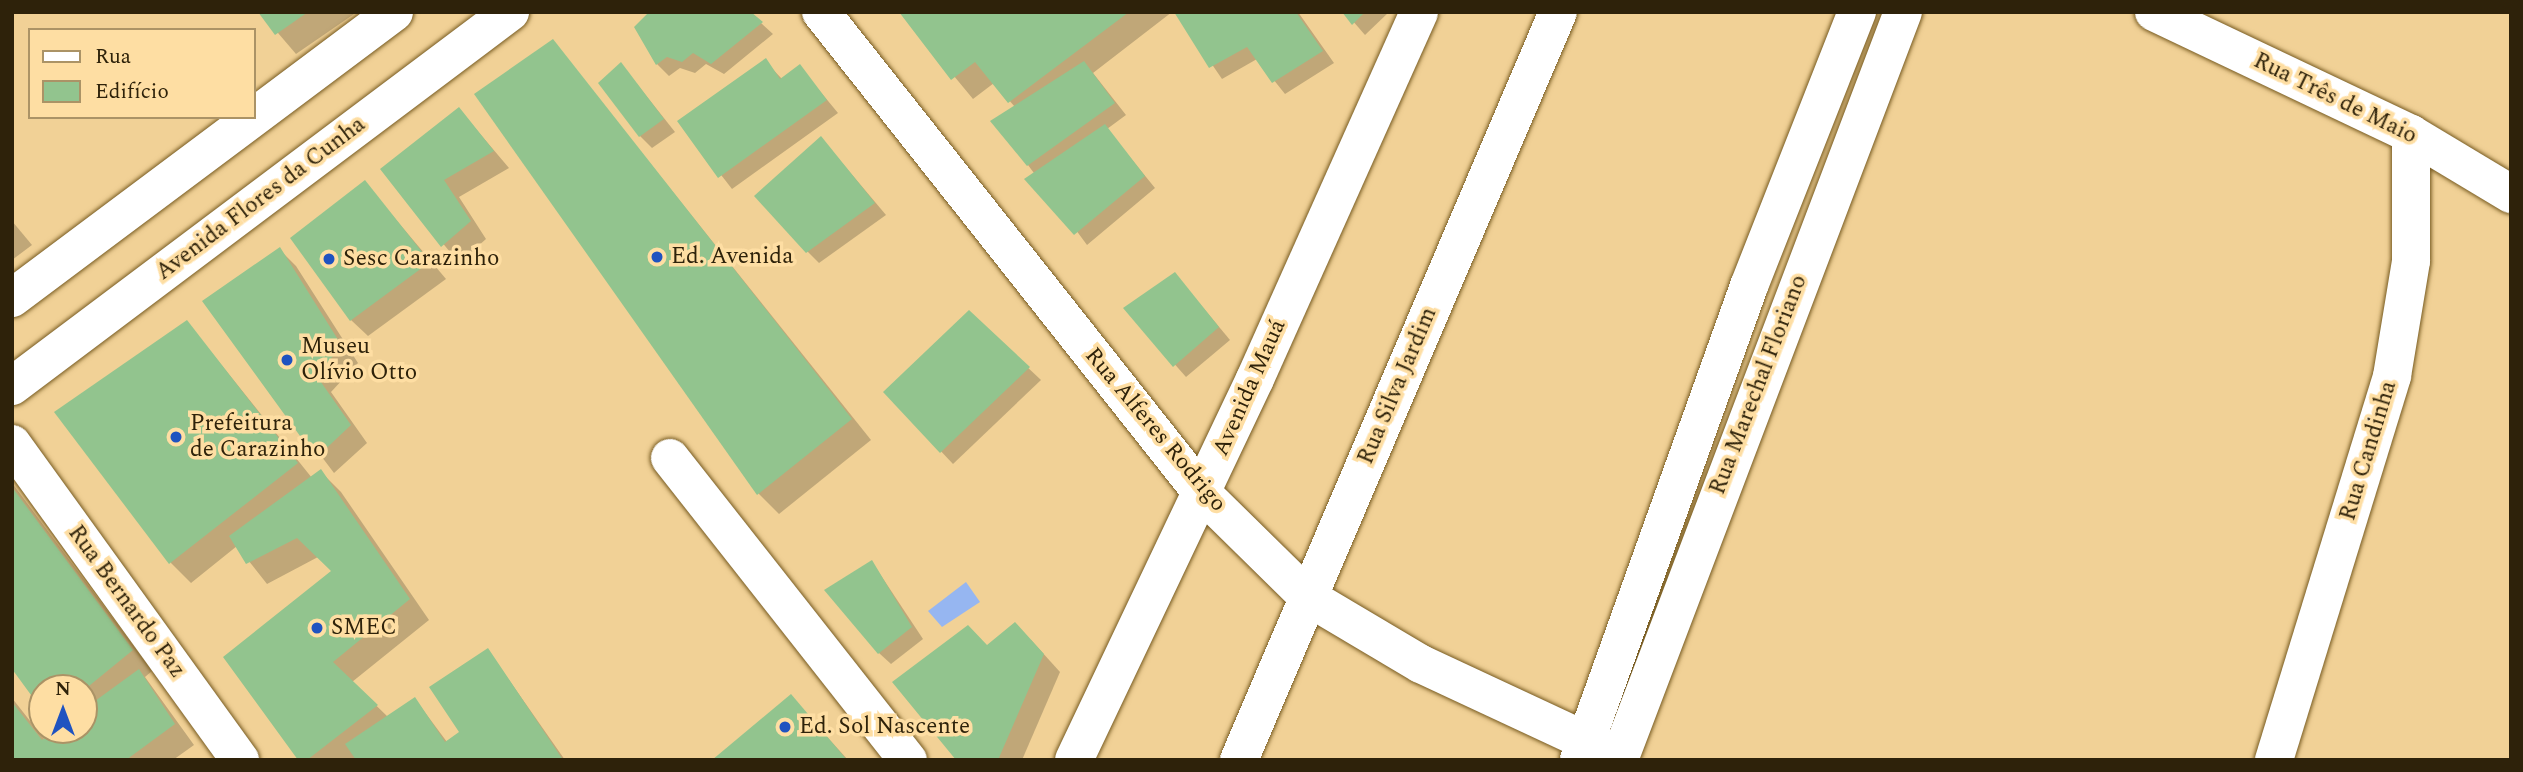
<!DOCTYPE html>
<html>
<head>
<meta charset="utf-8">
<style>
  body { margin:0 }
  #map { position:relative; width:2523px; height:772px; overflow:hidden; background:#f1d196; font-family:Spectral,serif }
  div>[style] { position:absolute }
  [style*='--x'] { left:calc(var(--x)*1px); top:calc(var(--y)*1px); width:calc(var(--w)*1px); rotate:calc(var(--a)*1deg) }
  .water>* { inset:0; background:#96b6f1 }
  .shadow>* { inset:0; background:#0003 }
  .building>* { inset:0; background:#92c48e }
  .roads { filter:drop-shadow(0 0 2px #775b21) drop-shadow(0 0 2px #775b21) }
  .street>* { height:38px; margin:-19px; padding:0 19px; transform-origin:19px; border-radius:19px; background:#fff }
  .secondary>* { height:38px; margin:-19px; padding:0 19px; transform-origin:19px; border-radius:19px; background:#fff }
  .dots>* { width:19px; height:19px; translate:-50% -50%; box-sizing:border-box; border:4px solid #fedea3; border-radius:50% }
  span { translate:-50% -50%; white-space:nowrap; text-align:center; line-height:1.15; -webkit-text-stroke:7px #fedea3; paint-order:stroke }
  .street-label { font-size:23px; color:#2e220a }
  .poi-label { font-size:23px; color:#2e220a }
  .left { translate:0 -50%; text-align:left }
  .frame { position:absolute; inset:0; border:14px solid #2e220a; pointer-events:none }
  .legend { position:absolute; left:28px; top:28px; width:228px; height:91px; box-sizing:border-box; background:#fedea3; border:2px solid #ab9366; margin:0; padding:9px 12px; list-style:none; font-size:21px; color:#2e220a }
  .legend li { display:flex; align-items:center; gap:14px; height:35px }
  .legend b { width:35px; border:2px solid #ab9366 }
  .north { position:absolute; left:28px; top:674px; width:70px; height:70px; box-sizing:border-box; background:#fedea3; border:2px solid #ab9366; border-radius:50%; rotate:0deg; font-size:19px; font-weight:700; line-height:28px; text-align:center; color:#2e220a }
  .north::after { content:''; display:block; margin:auto; width:24px; height:32px; background:#1f53c0; clip-path:polygon(50% 0,100% 100%,50% 72%,0 100%) }
</style>
</head>
<body>
<div id="map">
  <div class="water">
    <i style="clip-path:polygon(966px 582px,980px 602px,942px 627px,928px 611px)"></i>
  </div>
  <div class="shadow">
    <i style="clip-path:polygon(260px 12px,357px 12px,296px 54px)"></i>
    <i style="clip-path:polygon(651px 12px,761px 23px,773px 34px,724px 74px,706px 64px,695px 73px,680px 68px,669px 76px,657px 64px)"></i>
    <i style="clip-path:polygon(901px 12px,1172px 12px,1093px 73px,1126px 115px,1107px 129px,1155px 188px,1087px 245px,1028px 165px,1015px 107px,994px 83px,973px 99px)"></i>
    <i style="clip-path:polygon(1176px 12px,1298px 12px,1334px 63px,1285px 94px,1257px 59px,1222px 79px)"></i>
    <i style="clip-path:polygon(1345px 12px,1389px 12px,1365px 35px)"></i>
    <i style="clip-path:polygon(553px 42px,871px 440px,779px 514px,759px 494px,477px 95px)"></i>
    <i style="clip-path:polygon(765px 61px,782px 79px,800px 67px,838px 113px,732px 189px,680px 122px)"></i>
    <i style="clip-path:polygon(621px 64px,675px 132px,652px 148px,640px 136px)"></i>
    <i style="clip-path:polygon(459px 109px,509px 168px,459px 197px,486px 239px,459px 263px,382px 169px)"></i>
    <i style="clip-path:polygon(832px 151px,886px 215px,819px 263px,807px 251px)"></i>
    <i style="clip-path:polygon(365px 183px,446px 279px,368px 336px,351px 320px)"></i>
    <i style="clip-path:polygon(12px 221px,32px 245px,12px 260px)"></i>
    <i style="clip-path:polygon(280px 250px,296px 266px,358px 363px,331px 392px,367px 443px,334px 473px,204px 301px)"></i>
    <i style="clip-path:polygon(1175px 274px,1230px 340px,1186px 377px,1126px 309px)"></i>
    <i style="clip-path:polygon(969px 312px,1041px 380px,953px 464px,886px 393px)"></i>
    <i style="clip-path:polygon(187px 322px,312px 478px,321px 472px,341px 492px,429px 620px,352px 682px,388px 717px,415px 699px,447px 742px,462px 732px,488px 650px,565px 760px,300px 760px,333px 571px,318px 557px,267px 584px,237px 546px,191px 583px,171px 563px)"></i>
    <i style="clip-path:polygon(12px 483px,152px 671px,145px 677px,194px 745px,173px 760px,12px 760px,12px 698px,45px 740px,59px 730px,84px 730px,84px 688px,42px 688px,42px 707px,12px 666px)"></i>
    <i style="clip-path:polygon(872px 562px,923px 639px,891px 664px,879px 653px)"></i>
    <i style="clip-path:polygon(1031px 640px,1060px 672px,1022px 760px,958px 760px,988px 647px)"></i>
    <i style="clip-path:polygon(791px 697px,848px 760px,715px 760px)"></i>
  </div>
  <div class="building">
    <i style="clip-path:polygon(258px 12px,308px 12px,275px 35px)"></i>
    <i style="clip-path:polygon(649px 12px,751px 12px,763px 22px,711px 64px,693px 53px,682px 62px,667px 57px,656px 65px,634px 27px)"></i>
    <i style="clip-path:polygon(899px 12px,1129px 12px,1008px 103px,975px 62px,951px 80px)"></i>
    <i style="clip-path:polygon(1174px 12px,1296px 12px,1323px 51px,1272px 83px,1247px 47px,1209px 68px)"></i>
    <i style="clip-path:polygon(1342px 12px,1365px 12px,1352px 25px)"></i>
    <i style="clip-path:polygon(553px 39px,852px 419px,757px 495px,474px 94px)"></i>
    <i style="clip-path:polygon(766px 58px,780px 79px,800px 64px,827px 100px,718px 178px,677px 121px)"></i>
    <i style="clip-path:polygon(1084px 61px,1115px 103px,1027px 166px,990px 121px)"></i>
    <i style="clip-path:polygon(621px 62px,664px 119px,639px 137px,598px 83px)"></i>
    <i style="clip-path:polygon(459px 107px,494px 151px,444px 180px,471px 221px,441px 247px,380px 169px)"></i>
    <i style="clip-path:polygon(1105px 124px,1145px 176px,1074px 235px,1024px 179px)"></i>
    <i style="clip-path:polygon(821px 136px,875px 203px,806px 253px,754px 196px)"></i>
    <i style="clip-path:polygon(365px 180px,430px 262px,350px 321px,290px 238px)"></i>
    <i style="clip-path:polygon(280px 247px,342px 346px,316px 375px,351px 425px,316px 458px,202px 301px)"></i>
    <i style="clip-path:polygon(1175px 272px,1219px 327px,1173px 367px,1123px 308px)"></i>
    <i style="clip-path:polygon(969px 310px,1030px 367px,940px 453px,883px 392px)"></i>
    <i style="clip-path:polygon(187px 320px,298px 463px,169px 564px,54px 412px)"></i>
    <i style="clip-path:polygon(321px 469px,410px 599px,333px 662px,378px 705px,307px 760px,298px 760px,223px 657px,331px 571px,297px 538px,246px 564px,229px 536px)"></i>
    <i style="clip-path:polygon(12px 487px,133px 650px,84px 690px,42px 688px,42px 710px,12px 669px)"></i>
    <i style="clip-path:polygon(872px 560px,912px 627px,878px 654px,824px 590px)"></i>
    <i style="clip-path:polygon(1015px 622px,1044px 654px,998px 760px,956px 760px,892px 682px,968px 625px,987px 645px)"></i>
    <i style="clip-path:polygon(488px 648px,563px 760px,356px 760px,345px 744px,415px 697px,445px 742px,459px 732px,429px 687px)"></i>
    <i style="clip-path:polygon(139px 669px,175px 724px,126px 760px,12px 760px,12px 702px,42px 740px,56px 730px,84px 730px,84px 709px)"></i>
    <i style="clip-path:polygon(791px 694px,847px 760px,712px 760px)"></i>
  </div>
  <div class="roads">
    <div class="street">
      <i style="--x:2154;--y:12;--w:284;--a:25.4"></i>
      <i style="--x:2411;--y:134;--w:117;--a:31"></i>
      <i style="--x:670;--y:458;--w:385;--a:51.8"></i>
      <i style="--x:1239;--y:760;--w:813;--a:-66.9"></i>
      <i style="--x:2274;--y:760;--w:402;--a:-72.9"></i>
      <i style="--x:2392;--y:376;--w:117;--a:-80.6"></i>
      <i style="--x:2411;--y:261;--w:127;--a:-90"></i>
    </div>
    <div class="secondary">
      <i style="--x:821;--y:12;--w:614;--a:51.62"></i>
      <i style="--x:1202;--y:493;--w:148;--a:44.5"></i>
      <i style="--x:1308;--y:597;--w:131;--a:30.7"></i>
      <i style="--x:1421;--y:664;--w:220;--a:25"></i>
      <i style="--x:12;--y:298;--w:477;--a:-36.8"></i>
      <i style="--x:12;--y:386;--w:623;--a:-36.91"></i>
      <i style="--x:12;--y:444;--w:390;--a:54.2"></i>
      <i style="--x:1074;--y:760;--w:422;--a:-64.6"></i>
      <i style="--x:1255;--y:379;--w:402;--a:-65.9"></i>
      <i style="--x:1579;--y:760;--w:504;--a:-70.27"></i>
      <i style="--x:1749;--y:286;--w:295;--a:-68.5"></i>
      <i style="--x:1619;--y:760;--w:800;--a:-69.21"></i>
    </div>
  </div>
  <div class="dots">
    <i style="left:657px;top:257px;background:#1f53c0"></i>
    <i style="left:329px;top:259px;background:#1f53c0"></i>
    <i style="left:287px;top:360px;background:#1f53c0"></i>
    <i style="left:176px;top:437px;background:#1f53c0"></i>
    <i style="left:317px;top:628px;background:#1f53c0"></i>
    <i style="left:785px;top:727px;background:#1f53c0"></i>
  </div>
  <div class="street-label">
    <span style="left:2335px;top:99px;rotate:26deg">Rua Três de Maio</span>
    <span style="left:261px;top:199px;rotate:-37deg">Avenida Flores da Cunha</span>
    <span style="left:1759px;top:385px;rotate:-69deg">Rua Marechal Floriano</span>
    <span style="left:1398px;top:386px;rotate:-67deg">Rua Silva Jardim</span>
    <span style="left:1250px;top:388px;rotate:-66deg">Avenida Mauá</span>
    <span style="left:1155px;top:430px;rotate:50deg">Rua Alferes Rodrigo</span>
    <span style="left:2369px;top:451px;rotate:-73deg">Rua Candinha</span>
    <span style="left:126px;top:602px;rotate:54deg">Rua Bernardo Paz</span>
  </div>
  <div class="poi-label">
    <span class="left" style="left:671px;top:257px">Ed. Avenida</span>
    <span class="left" style="left:343px;top:259px">Sesc Carazinho</span>
    <span class="left" style="left:301px;top:360px">Museu<br>Olívio Otto</span>
    <span class="left" style="left:190px;top:437px">Prefeitura<br>de Carazinho</span>
    <span class="left" style="left:331px;top:628px">SMEC</span>
    <span class="left" style="left:799px;top:727px">Ed. Sol Nascente</span>
  </div>
  <div class="frame"></div>
  <ul class="legend">
  <li><b style="height:9px;background:#fff"></b>Rua</li>
  <li><b style="height:19px;background:#92c48e"></b>Edifício</li>
  </ul>
  <div class="north">N</div>
</div>
</body>
</html>
